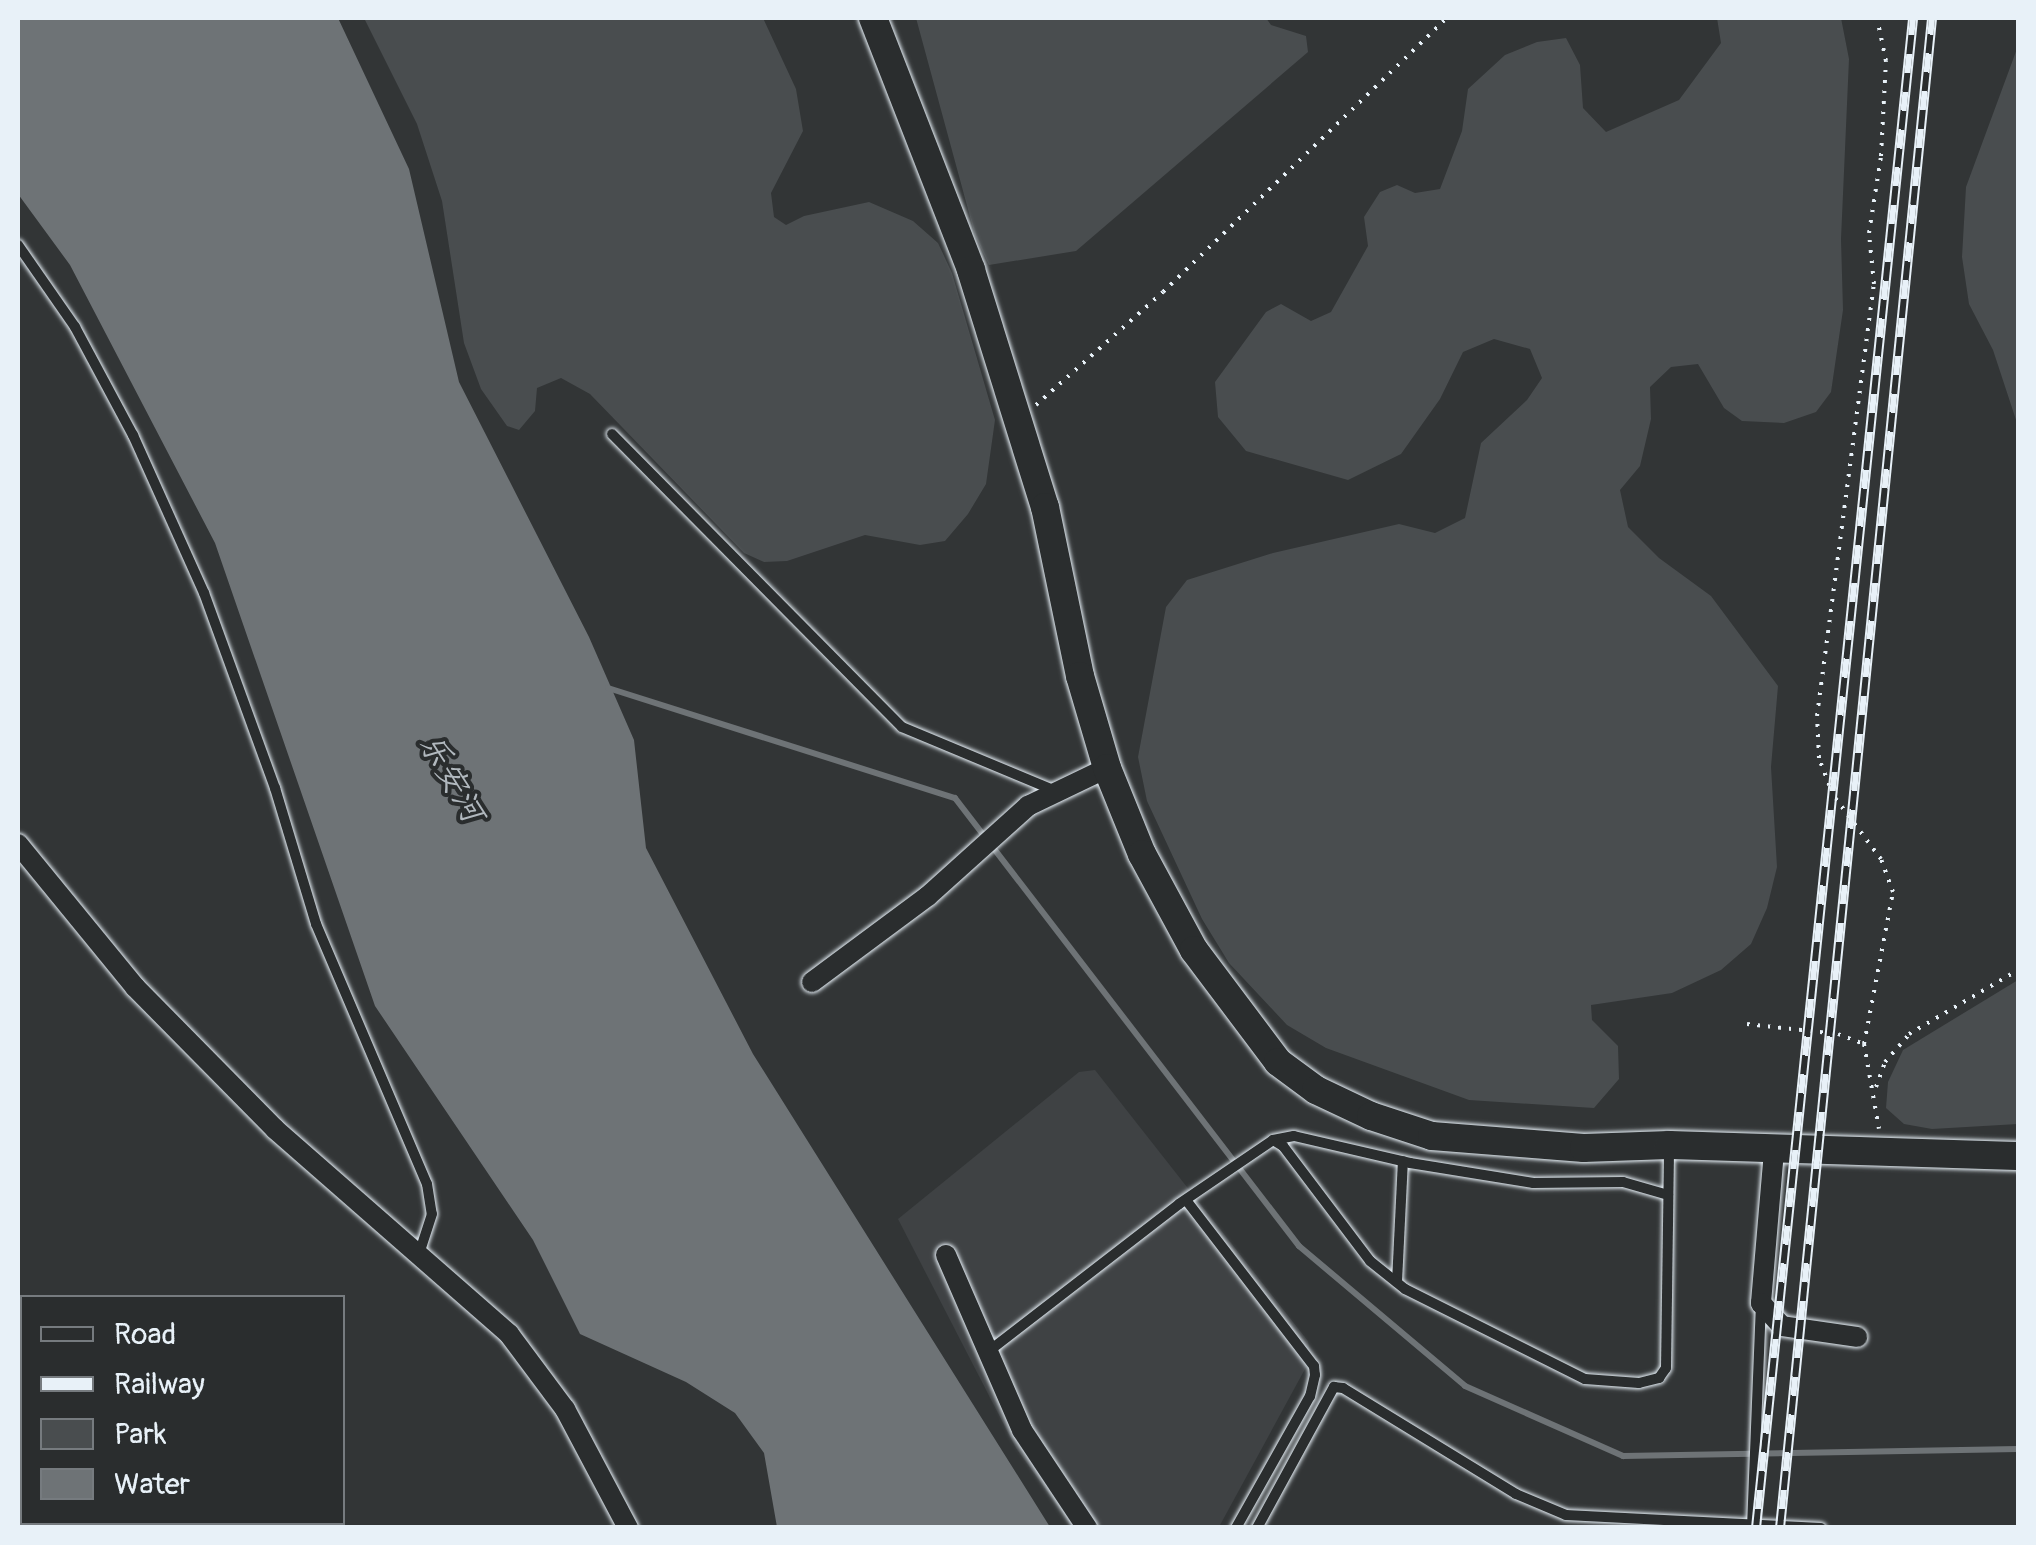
<!DOCTYPE html>
<html>
<head>
<meta charset="utf-8">
<style>
  body { margin:0 }
  #map { position:relative; width:2036px; height:1545px; overflow:hidden; background:#323536; font-family:Pangolin,"LXGW WenKai TC",sans-serif }
  div>[style] { position:absolute }
  [style*='--x'] { left:calc(var(--x)*1px); top:calc(var(--y)*1px); width:calc(var(--w)*1px); rotate:calc(var(--a)*1deg) }
  .built>* { inset:0; background:#3f4244 }
  .green>* { inset:0; background:#494d4f }
  .water>* { inset:0; background:#6e7376 }
  .stream>* { height:6px; margin:-3px; padding:0 3px; transform-origin:3px; border-radius:3px; background:#6e7376 }
  .path>* { height:4px; margin-top:-2px; transform-origin:0; background:repeating-linear-gradient(90deg,#e8f1f8 0 2.5px,transparent 0 10.5px) }
  .roads { filter:drop-shadow(0 0 2px #e8f1f8) drop-shadow(0 0 2px #e8f1f8) }
  .lane>* { height:10px; margin:-5px; padding:0 5px; transform-origin:5px; border-radius:5px; background:#2a2d2e }
  .street>* { height:20px; margin:-10px; padding:0 10px; transform-origin:10px; border-radius:10px; background:#2a2d2e }
  .secondary>* { height:28px; margin:-14px; padding:0 14px; transform-origin:14px; border-radius:14px; background:#2a2d2e }
  .rail>* { height:10px; margin-top:-5px; transform-origin:0; background:repeating-linear-gradient(90deg,#2a2d2e 0 19px,#e8f1f8 0 38px); box-sizing:border-box; border-block:2px solid #e8f1f8 }
  span { translate:-50% -50%; white-space:nowrap; text-align:center; line-height:1.15; -webkit-text-stroke:8px #2a2d2e; paint-order:stroke }
  .water-label { font-size:32px; color:#b1b8be; font-style:italic }
  .frame { position:absolute; inset:0; border:20px solid #e8f1f8; pointer-events:none }
  .legend { position:absolute; left:20px; top:1295px; width:325px; height:230px; box-sizing:border-box; background:#2a2d2e; border:2px solid #767b7f; margin:0; padding:12px 18px; list-style:none; font-size:30px; color:#e8f1f8 }
  .legend li { display:flex; align-items:center; gap:20px; height:50px }
  .legend b { width:50px; border:2px solid #767b7f }
</style>
</head>
<body>
<div id="map">
  <div class="built">
    <i style="clip-path:polygon(1095px 1070px,1308px 1341px,1311px 1358px,1219px 1527px,1073px 1527px,1016px 1448px,898px 1219px,1079px 1072px)"></i>
  </div>
  <div class="green">
    <i style="clip-path:polygon(364px 18px,763px 18px,796px 89px,803px 131px,771px 193px,774px 217px,786px 225px,804px 216px,869px 202px,913px 221px,938px 243px,952px 273px,995px 420px,986px 484px,968px 514px,945px 541px,920px 545px,865px 535px,787px 561px,764px 562px,744px 553px,590px 394px,561px 378px,537px 388px,535px 411px,519px 430px,507px 426px,481px 389px,464px 343px,442px 201px,417px 124px)"></i>
    <i style="clip-path:polygon(916px 18px,1266px 18px,1271px 25px,1306px 36px,1308px 52px,1076px 251px,989px 265px,975px 235px)"></i>
    <i style="clip-path:polygon(1717px 18px,1841px 18px,1849px 59px,1841px 239px,1843px 310px,1831px 392px,1816px 412px,1784px 423px,1742px 421px,1724px 408px,1698px 364px,1671px 367px,1650px 387px,1651px 419px,1640px 466px,1620px 490px,1628px 527px,1659px 558px,1711px 596px,1778px 686px,1771px 767px,1777px 867px,1767px 908px,1751px 944px,1721px 970px,1672px 993px,1591px 1005px,1592px 1020px,1618px 1046px,1619px 1079px,1594px 1108px,1469px 1100px,1326px 1048px,1287px 1025px,1229px 963px,1202px 919px,1147px 801px,1138px 757px,1166px 607px,1187px 580px,1273px 553px,1399px 524px,1435px 533px,1465px 518px,1481px 443px,1527px 400px,1542px 378px,1530px 349px,1494px 339px,1463px 352px,1440px 399px,1401px 454px,1348px 480px,1246px 451px,1218px 417px,1215px 382px,1266px 312px,1281px 304px,1311px 321px,1331px 312px,1368px 246px,1364px 217px,1380px 192px,1397px 185px,1415px 193px,1440px 189px,1462px 131px,1468px 89px,1505px 55px,1537px 42px,1566px 38px,1580px 65px,1583px 108px,1606px 132px,1679px 100px,1721px 43px)"></i>
    <i style="clip-path:polygon(2018px 46px,2018px 426px,1993px 350px,1969px 304px,1962px 257px,1966px 187px)"></i>
    <i style="clip-path:polygon(2018px 980px,2018px 1124px,1932px 1129px,1904px 1124px,1886px 1108px,1888px 1082px,1903px 1050px)"></i>
  </div>
  <div class="water">
    <i style="clip-path:polygon(18px 18px,338px 18px,409px 169px,459px 382px,589px 637px,634px 740px,646px 848px,753px 1054px,1050px 1527px,777px 1527px,764px 1453px,735px 1413px,686px 1382px,580px 1334px,533px 1240px,375px 1006px,215px 543px,70px 265px,18px 194px)"></i>
  </div>
  <div class="stream">
    <i style="--x:608;--y:688;--w:364;--a:17.6"></i>
    <i style="--x:955;--y:798;--w:565;--a:52.48"></i>
    <i style="--x:1299;--y:1246;--w:217;--a:40.1"></i>
    <i style="--x:1465;--y:1386;--w:173;--a:23.9"></i>
    <i style="--x:1623;--y:1456;--w:395;--a:-1"></i>
  </div>
  <div class="path">
    <i style="--x:1036;--y:405;--w:170;--a:-41.7"></i>
    <i style="--x:1163;--y:292;--w:395;--a:-44"></i>
    <i style="--x:1747;--y:1024;--w:92;--a:6.3"></i>
    <i style="--x:1838;--y:1034;--w:28;--a:21"></i>
    <i style="--x:1864;--y:1044;--w:86;--a:80"></i>
    <i style="--x:1864;--y:1044;--w:155;--a:-79.2"></i>
    <i style="--x:1893;--y:892;--w:35;--a:-110"></i>
    <i style="--x:1881;--y:859;--w:80;--a:-126.9"></i>
    <i style="--x:1833;--y:795;--w:40;--a:-111"></i>
    <i style="--x:1819;--y:758;--w:42;--a:-92.7"></i>
    <i style="--x:1817;--y:716;--w:436;--a:-82.5"></i>
    <i style="--x:1874;--y:284;--w:51;--a:-95.6"></i>
    <i style="--x:1869;--y:233;--w:78;--a:-81.1"></i>
    <i style="--x:1881;--y:156;--w:95;--a:-87"></i>
    <i style="--x:1886;--y:61;--w:44;--a:-101.8"></i>
    <i style="--x:1876;--y:1087;--w:27;--a:-70"></i>
    <i style="--x:1885;--y:1062;--w:37;--a:-49"></i>
    <i style="--x:1909;--y:1034;--w:126;--a:-30.4"></i>
  </div>
  <div class="roads">
    <div class="lane">
      <i style="--x:18;--y:245;--w:100;--a:55.2"></i>
      <i style="--x:75;--y:327;--w:123;--a:61.8"></i>
      <i style="--x:133;--y:435;--w:173;--a:65.8"></i>
      <i style="--x:204;--y:593;--w:208;--a:70"></i>
      <i style="--x:275;--y:788;--w:142;--a:73.2"></i>
      <i style="--x:316;--y:924;--w:283;--a:66.9"></i>
      <i style="--x:427;--y:1184;--w:30;--a:81"></i>
      <i style="--x:432;--y:1214;--w:42;--a:108"></i>
      <i style="--x:612;--y:434;--w:412;--a:45.3"></i>
      <i style="--x:902;--y:727;--w:167;--a:22.6"></i>
      <i style="--x:1273;--y:1140;--w:21;--a:-11"></i>
      <i style="--x:1294;--y:1136;--w:119;--a:13.1"></i>
      <i style="--x:1410;--y:1163;--w:125;--a:9.2"></i>
      <i style="--x:1533;--y:1183;--w:90;--a:-0.6"></i>
      <i style="--x:1623;--y:1182;--w:47;--a:16.1"></i>
      <i style="--x:1186;--y:1200;--w:210;--a:52.4"></i>
      <i style="--x:1314;--y:1366;--w:9;--a:84"></i>
      <i style="--x:1315;--y:1375;--w:22;--a:103"></i>
      <i style="--x:1310;--y:1396;--w:151;--a:119.3"></i>
      <i style="--x:1397;--y:1282;--w:121;--a:-87.2"></i>
      <i style="--x:989;--y:1351;--w:240;--a:-37.7"></i>
      <i style="--x:1179;--y:1204;--w:114;--a:-34.2"></i>
      <i style="--x:1273;--y:1140;--w:12;--a:31"></i>
      <i style="--x:1283;--y:1146;--w:144;--a:52.9"></i>
      <i style="--x:1370;--y:1261;--w:45;--a:38.7"></i>
      <i style="--x:1405;--y:1289;--w:201;--a:26.6"></i>
      <i style="--x:1585;--y:1379;--w:54;--a:4.2"></i>
      <i style="--x:1639;--y:1383;--w:21;--a:-14"></i>
      <i style="--x:1659;--y:1378;--w:12;--a:-55"></i>
      <i style="--x:1666;--y:1368;--w:222;--a:-89.2"></i>
      <i style="--x:1752;--y:1527;--w:223;--a:-87.7"></i>
      <i style="--x:1257;--y:1528;--w:161;--a:-61.4"></i>
      <i style="--x:1334;--y:1387;--w:9;--a:6"></i>
      <i style="--x:1343;--y:1388;--w:203;--a:31.5"></i>
      <i style="--x:1516;--y:1494;--w:54;--a:22.8"></i>
      <i style="--x:1566;--y:1515;--w:255;--a:2.9"></i>
    </div>
    <div class="street">
      <i style="--x:18;--y:844;--w:185;--a:50.7"></i>
      <i style="--x:135;--y:987;--w:199;--a:45.4"></i>
      <i style="--x:275;--y:1129;--w:311;--a:41.2"></i>
      <i style="--x:509;--y:1334;--w:94;--a:53.3"></i>
      <i style="--x:565;--y:1409;--w:135;--a:62.1"></i>
      <i style="--x:812;--y:982;--w:144;--a:-36.6"></i>
      <i style="--x:928;--y:896;--w:135;--a:-42"></i>
      <i style="--x:1028;--y:806;--w:88;--a:-25.7"></i>
      <i style="--x:1774;--y:1151;--w:153;--a:94.9"></i>
      <i style="--x:1761;--y:1303;--w:31;--a:48"></i>
      <i style="--x:1782;--y:1326;--w:76;--a:8.3"></i>
      <i style="--x:946;--y:1255;--w:191;--a:66.5"></i>
      <i style="--x:1022;--y:1430;--w:118;--a:56.4"></i>
    </div>
    <div class="secondary">
      <i style="--x:873;--y:18;--w:270;--a:68.7"></i>
      <i style="--x:971;--y:270;--w:248;--a:72.7"></i>
      <i style="--x:1045;--y:507;--w:173;--a:78.3"></i>
      <i style="--x:1080;--y:676;--w:96;--a:73.6"></i>
      <i style="--x:1107;--y:768;--w:93;--a:67.9"></i>
      <i style="--x:1142;--y:854;--w:109;--a:61.6"></i>
      <i style="--x:1194;--y:950;--w:140;--a:53.1"></i>
      <i style="--x:1278;--y:1062;--w:47;--a:36.4"></i>
      <i style="--x:1316;--y:1090;--w:61;--a:25.3"></i>
      <i style="--x:1371;--y:1116;--w:64;--a:18.2"></i>
      <i style="--x:1432;--y:1136;--w:152;--a:4.5"></i>
      <i style="--x:1584;--y:1148;--w:85;--a:-2"></i>
      <i style="--x:1669;--y:1145;--w:349;--a:1.8"></i>
      <i style="--x:18;--y:1457;--w:7;--a:56"></i>
      <i style="--x:72;--y:1522;--w:7;--a:56"></i>
    </div>
  </div>
  <div class="rail">
    <i style="--x:1756;--y:1528;--w:1518;--a:-84.06"></i>
    <i style="--x:1780;--y:1528;--w:1518;--a:-84.25"></i>
  </div>
  <div class="water-label">
    <span style="left:451px;top:778px;rotate:60deg">乐安河</span>
  </div>
  <div class="frame"></div>
  <ul class="legend">
  <li><b style="height:12px;background:#2a2d2e"></b>Road</li>
  <li><b style="height:12px;background:#e8f1f8"></b>Railway</li>
  <li><b style="height:28px;background:#494d4f"></b>Park</li>
  <li><b style="height:28px;background:#6e7376"></b>Water</li>
  </ul>
</div>
</body>
</html>
